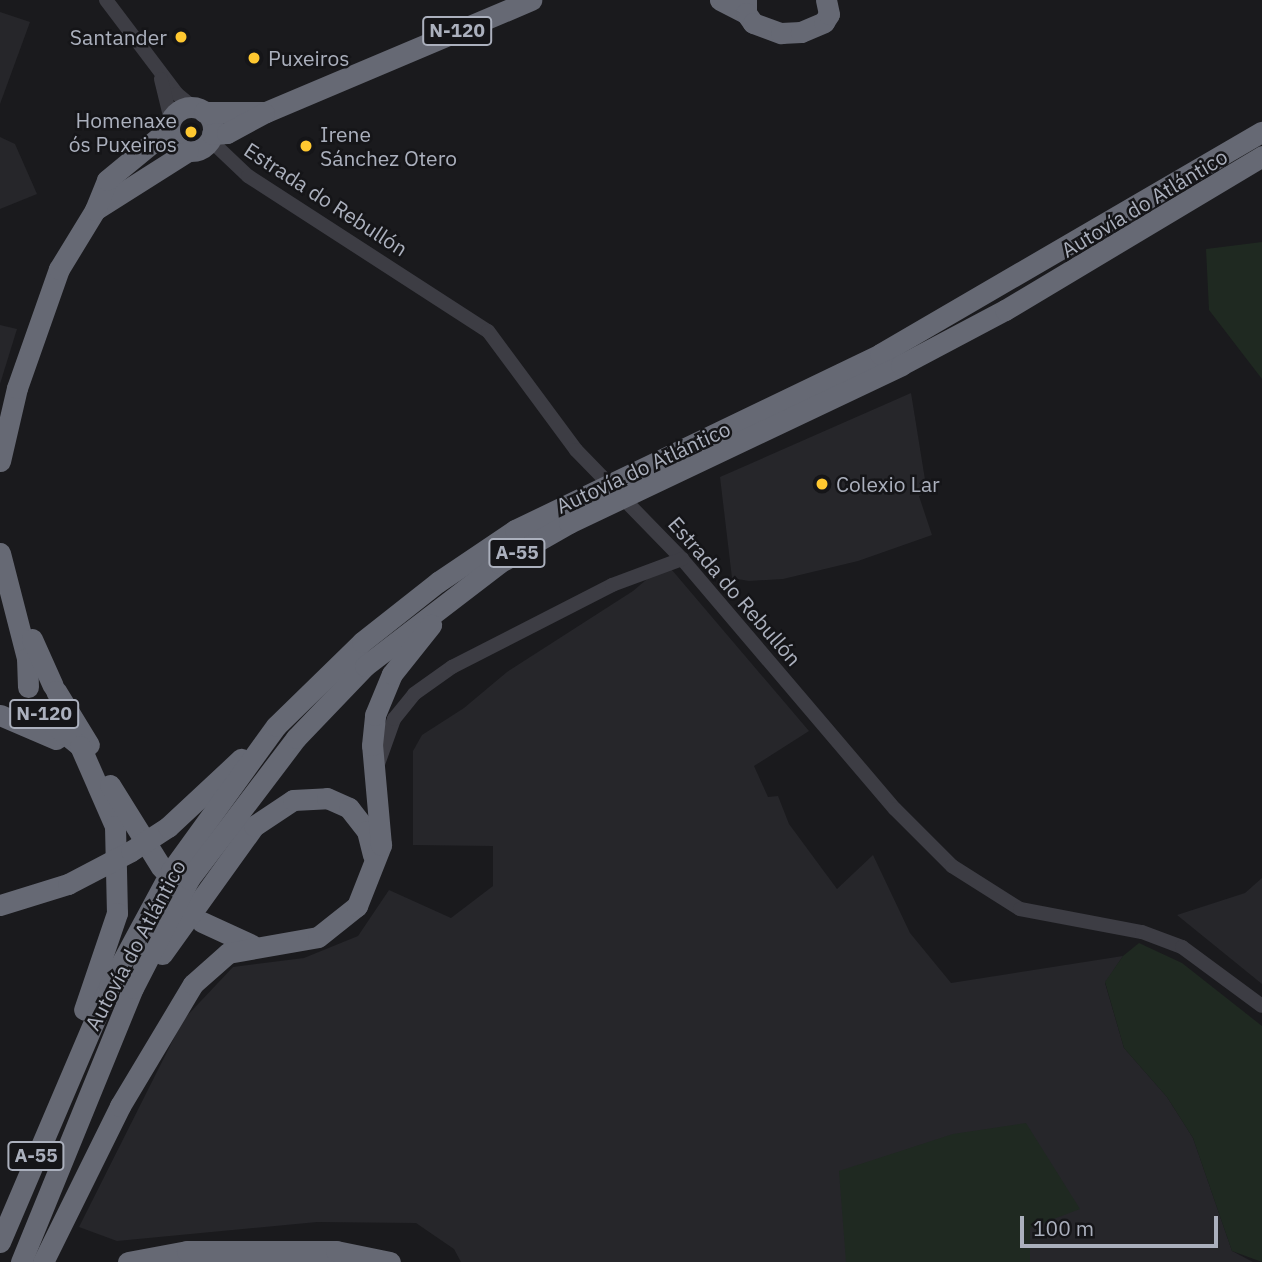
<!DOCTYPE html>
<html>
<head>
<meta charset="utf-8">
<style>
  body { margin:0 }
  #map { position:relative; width:1262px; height:1262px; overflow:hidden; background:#1a1a1d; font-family:"IBM Plex Sans",sans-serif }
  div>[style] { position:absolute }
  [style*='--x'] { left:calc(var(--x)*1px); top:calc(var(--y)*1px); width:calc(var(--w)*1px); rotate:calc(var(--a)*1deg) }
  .built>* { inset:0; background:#26262a }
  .green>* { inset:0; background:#1f2921 }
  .minor>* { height:14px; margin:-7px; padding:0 7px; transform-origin:7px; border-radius:7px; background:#3d3d44 }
  .highway>* { height:21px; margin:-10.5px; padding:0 10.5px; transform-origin:10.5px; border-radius:10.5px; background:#666974 }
  .highway>.ring { margin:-10.5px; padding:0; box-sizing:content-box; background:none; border:21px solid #666974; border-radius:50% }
  .dots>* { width:19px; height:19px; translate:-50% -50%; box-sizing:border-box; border:4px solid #151518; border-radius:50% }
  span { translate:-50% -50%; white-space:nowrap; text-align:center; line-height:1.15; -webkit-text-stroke:5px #151518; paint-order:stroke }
  .shield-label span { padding:2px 5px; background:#151518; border:2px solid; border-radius:5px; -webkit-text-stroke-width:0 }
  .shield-label { font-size:19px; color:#abb0bd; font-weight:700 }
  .poi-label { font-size:21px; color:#abb0bd }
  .right { translate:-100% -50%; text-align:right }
  .left { translate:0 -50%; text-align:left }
  .street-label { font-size:21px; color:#abb0bd }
  .scale { position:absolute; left:1020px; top:1216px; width:198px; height:32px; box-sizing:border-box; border:4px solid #abb0bd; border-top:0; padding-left:9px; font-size:21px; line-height:24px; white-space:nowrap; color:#abb0bd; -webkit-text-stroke:5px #151518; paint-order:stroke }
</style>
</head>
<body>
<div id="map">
  <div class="built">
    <i style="clip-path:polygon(0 12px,30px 22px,0 104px)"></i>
    <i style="clip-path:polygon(0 137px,15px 144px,37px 194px,0 209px)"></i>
    <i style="clip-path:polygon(0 325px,17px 329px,0 384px)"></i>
    <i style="clip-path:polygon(911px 393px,927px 492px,919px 496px,932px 535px,858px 561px,783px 579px,749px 581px,732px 578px,720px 477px)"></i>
    <i style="clip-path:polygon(666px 563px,809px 731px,754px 766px,768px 797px,778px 796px,789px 824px,837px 889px,873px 855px,910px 933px,951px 983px,1123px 956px,1105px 983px,1124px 1048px,1167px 1097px,1193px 1138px,1232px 1251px,1253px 1262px,461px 1262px,454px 1249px,416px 1223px,317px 1222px,117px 1241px,79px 1227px,183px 1020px,233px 967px,304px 958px,358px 936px,389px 890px,451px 918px,493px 886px,493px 846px,413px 845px,413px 751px,422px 735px,464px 708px,507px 672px,633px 591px)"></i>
    <i style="clip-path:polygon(1262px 878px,1262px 984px,1177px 915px,1245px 893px)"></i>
  </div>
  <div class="green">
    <i style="clip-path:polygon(1262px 242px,1262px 379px,1209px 310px,1206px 249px)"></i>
    <i style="clip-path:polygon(1139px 943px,1182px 963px,1262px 1026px,1262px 1262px,1232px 1251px,1193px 1138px,1167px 1097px,1124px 1048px,1105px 982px,1123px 956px)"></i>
    <i style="clip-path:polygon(1026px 1123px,1080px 1209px,1030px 1228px,1030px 1262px,846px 1262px,839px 1171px,953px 1134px)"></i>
  </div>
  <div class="minor">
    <i style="--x:106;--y:0;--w:118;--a:52.9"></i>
    <i style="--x:177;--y:94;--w:22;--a:39"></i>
    <i style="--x:161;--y:79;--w:42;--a:76.3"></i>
    <i style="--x:210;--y:140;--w:52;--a:43.5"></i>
    <i style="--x:248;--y:176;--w:286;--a:32.9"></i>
    <i style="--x:488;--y:331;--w:148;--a:53.5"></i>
    <i style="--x:576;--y:450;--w:152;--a:45.8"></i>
    <i style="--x:682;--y:559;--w:328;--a:49.6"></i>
    <i style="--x:895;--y:809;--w:81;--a:45"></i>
    <i style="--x:952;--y:866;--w:80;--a:32.3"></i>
    <i style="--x:1020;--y:909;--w:124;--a:10.7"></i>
    <i style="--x:1142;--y:932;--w:43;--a:20.6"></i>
    <i style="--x:1182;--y:947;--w:99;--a:36.4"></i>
    <i style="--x:378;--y:764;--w:48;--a:-70.4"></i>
    <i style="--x:394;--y:719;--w:32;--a:-51"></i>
    <i style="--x:414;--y:694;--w:47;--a:-35.4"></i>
    <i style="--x:452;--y:667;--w:180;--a:-27.1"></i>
    <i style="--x:612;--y:585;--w:75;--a:-20.4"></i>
  </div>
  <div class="highway">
    <i style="--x:720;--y:0;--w:29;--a:27"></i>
    <i style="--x:746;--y:0;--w:13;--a:90"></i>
    <i style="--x:746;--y:13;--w:12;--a:55"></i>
    <i style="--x:753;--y:23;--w:30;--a:20"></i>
    <i style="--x:781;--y:33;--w:20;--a:-3"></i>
    <i style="--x:801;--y:32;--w:25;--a:-23"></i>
    <i style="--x:824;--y:22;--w:9;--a:-58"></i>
    <i style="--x:829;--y:14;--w:14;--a:-102"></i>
    <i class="ring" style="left:169px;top:107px;width:23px;height:23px"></i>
    <i style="--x:204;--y:112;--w:62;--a:0"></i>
    <i style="--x:266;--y:112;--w:288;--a:-22.9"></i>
    <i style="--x:212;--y:134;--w:15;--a:-4"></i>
    <i style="--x:227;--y:133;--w:42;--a:-28.4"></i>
    <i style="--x:95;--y:210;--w:110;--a:-32.4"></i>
    <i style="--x:0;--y:461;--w:75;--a:-76.9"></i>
    <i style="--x:17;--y:388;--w:126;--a:-70.6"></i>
    <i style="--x:59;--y:269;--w:69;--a:-58.6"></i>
    <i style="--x:95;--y:210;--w:32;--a:-68"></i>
    <i style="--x:107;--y:180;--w:80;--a:-39.4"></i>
    <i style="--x:0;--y:553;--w:108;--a:75.6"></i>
    <i style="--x:27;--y:658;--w:29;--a:88"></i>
    <i style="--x:32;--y:639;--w:51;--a:65.9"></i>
    <i style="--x:56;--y:691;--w:63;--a:58.6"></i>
    <i style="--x:0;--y:715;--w:61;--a:23.2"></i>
    <i style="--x:42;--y:715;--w:49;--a:39.2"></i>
    <i style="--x:80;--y:746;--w:87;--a:66.4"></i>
    <i style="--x:115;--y:826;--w:87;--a:88.7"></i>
    <i style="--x:117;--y:913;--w:102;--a:108.8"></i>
    <i style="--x:110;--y:785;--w:97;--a:58.1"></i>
    <i style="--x:0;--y:905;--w:71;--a:-17.2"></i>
    <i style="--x:68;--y:884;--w:71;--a:-27.6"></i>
    <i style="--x:131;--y:851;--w:44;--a:-33"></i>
    <i style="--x:168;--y:827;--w:100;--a:-43"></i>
    <i style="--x:202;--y:922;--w:55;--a:24.7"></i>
    <i style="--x:162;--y:954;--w:158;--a:-54.3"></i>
    <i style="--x:254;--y:826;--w:47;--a:-33.7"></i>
    <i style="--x:293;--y:800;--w:34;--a:-3"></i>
    <i style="--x:327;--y:798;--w:24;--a:24"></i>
    <i style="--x:349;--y:808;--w:29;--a:52"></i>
    <i style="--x:367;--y:831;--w:25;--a:76"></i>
    <i style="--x:0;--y:1242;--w:278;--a:-66.9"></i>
    <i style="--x:109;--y:986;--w:131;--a:-61.7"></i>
    <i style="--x:171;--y:871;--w:179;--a:-54.1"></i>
    <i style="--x:276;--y:726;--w:120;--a:-44.3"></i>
    <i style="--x:362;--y:642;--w:97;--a:-38.3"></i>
    <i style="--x:438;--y:582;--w:93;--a:-34"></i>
    <i style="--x:515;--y:530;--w:405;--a:-25.7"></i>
    <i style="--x:880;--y:354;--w:442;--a:-30.2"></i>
    <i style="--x:21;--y:1262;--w:296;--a:-67.8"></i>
    <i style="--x:133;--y:988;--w:123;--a:-62.8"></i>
    <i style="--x:189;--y:879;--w:177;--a:-52.8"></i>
    <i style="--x:296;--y:738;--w:100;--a:-46.2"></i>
    <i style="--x:365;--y:666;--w:169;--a:-37.5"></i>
    <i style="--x:499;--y:563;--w:81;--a:-29.7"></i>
    <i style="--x:569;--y:523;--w:368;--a:-25.4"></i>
    <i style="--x:901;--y:365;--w:118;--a:-27.9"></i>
    <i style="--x:1005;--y:310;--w:300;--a:-30.9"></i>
    <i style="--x:43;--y:1262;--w:174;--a:-63.7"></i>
    <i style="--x:120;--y:1106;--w:142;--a:-59.1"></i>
    <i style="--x:193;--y:984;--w:47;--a:-41.5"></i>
    <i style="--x:228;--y:953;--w:91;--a:-10.1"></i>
    <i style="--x:318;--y:937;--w:50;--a:-38.5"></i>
    <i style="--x:357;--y:906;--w:66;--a:-68.5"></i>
    <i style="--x:381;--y:845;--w:100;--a:-95.1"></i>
    <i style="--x:372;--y:745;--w:30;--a:-84"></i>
    <i style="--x:375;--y:715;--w:44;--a:-67.5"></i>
    <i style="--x:392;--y:674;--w:63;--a:-51.5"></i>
    <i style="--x:128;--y:1262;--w:60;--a:-10.6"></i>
    <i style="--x:187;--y:1251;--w:149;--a:0"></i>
    <i style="--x:336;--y:1251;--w:55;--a:11.5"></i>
  </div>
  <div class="dots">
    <i style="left:181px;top:37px;background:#ffc830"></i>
    <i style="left:254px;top:58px;background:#ffc830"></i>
    <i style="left:191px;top:132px;background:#ffc830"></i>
    <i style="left:306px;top:146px;background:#ffc830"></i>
    <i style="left:822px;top:484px;background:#ffc830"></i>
  </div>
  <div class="shield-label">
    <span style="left:457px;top:31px">N-120</span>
    <span style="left:517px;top:553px">A-55</span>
    <span style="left:44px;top:714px">N-120</span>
    <span style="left:36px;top:1156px">A-55</span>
  </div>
  <div class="poi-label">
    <span class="right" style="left:167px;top:37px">Santander</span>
    <span class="left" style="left:268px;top:58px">Puxeiros</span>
    <span class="right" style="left:177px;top:132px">Homenaxe<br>ós Puxeiros</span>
    <span class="left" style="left:320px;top:146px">Irene<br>Sánchez Otero</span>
    <span class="left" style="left:836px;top:484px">Colexio Lar</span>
  </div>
  <div class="street-label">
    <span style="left:326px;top:199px;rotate:33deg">Estrada do Rebullón</span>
    <span style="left:1144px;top:203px;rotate:-31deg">Autovía do Atlántico</span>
    <span style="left:643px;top:467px;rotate:-25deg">Autovía do Atlántico</span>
    <span style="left:735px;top:591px;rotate:49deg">Estrada do Rebullón</span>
    <span style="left:135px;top:945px;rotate:-62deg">Autovía do Atlántico</span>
  </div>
  <div class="scale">100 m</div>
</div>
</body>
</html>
